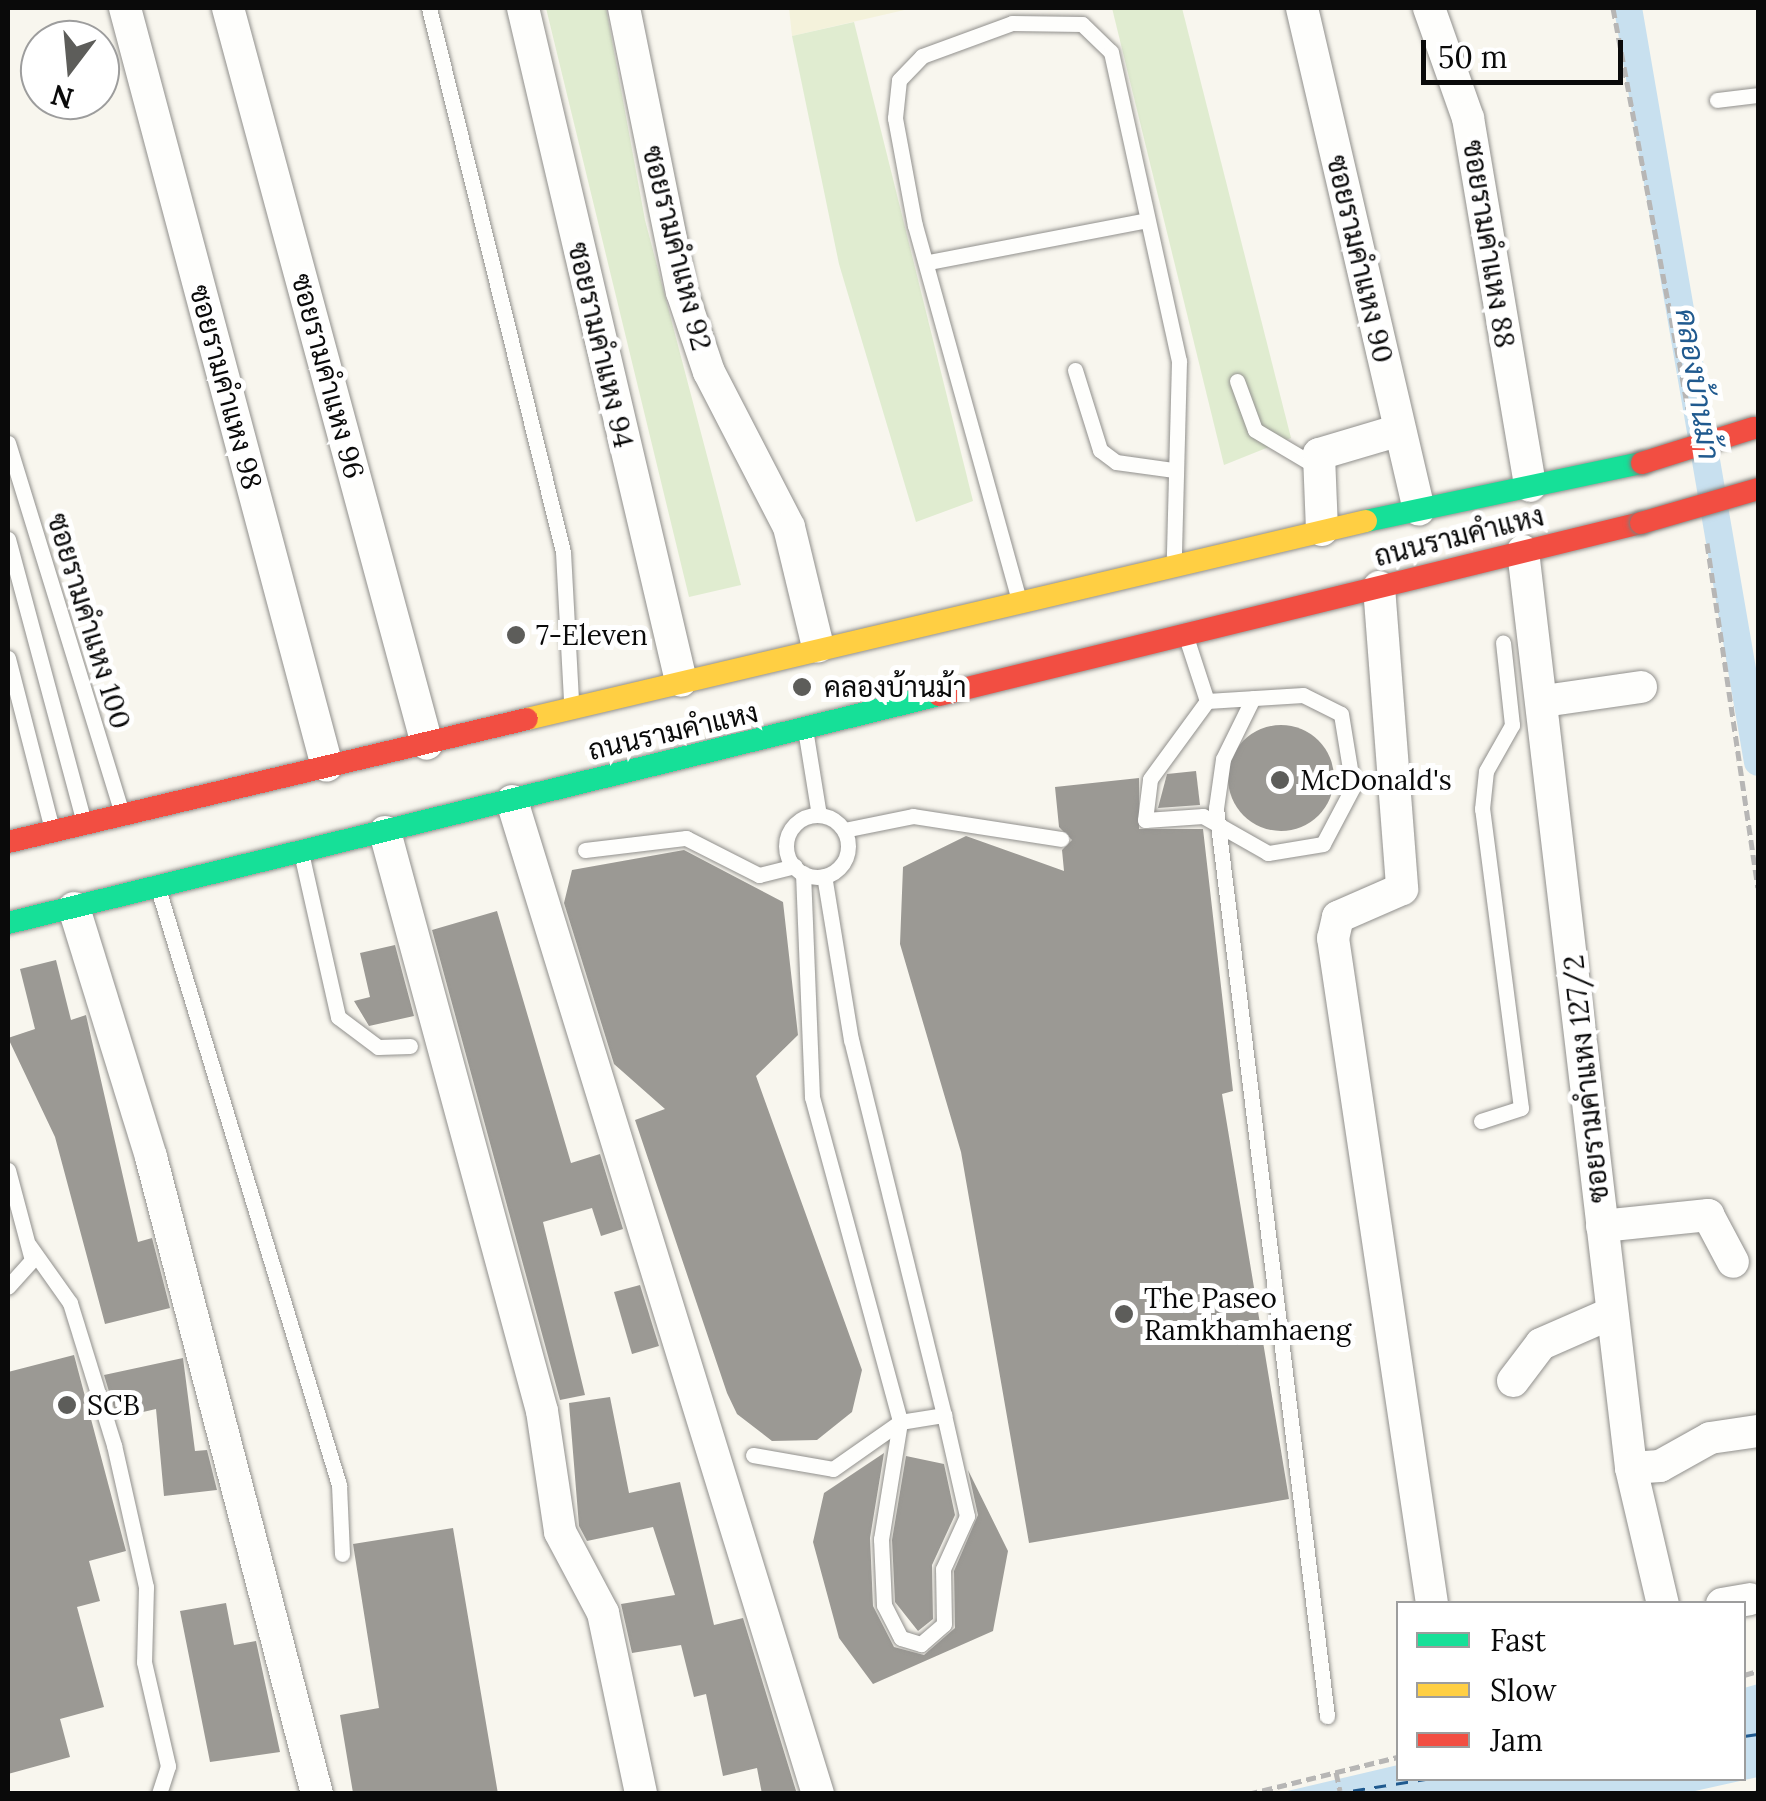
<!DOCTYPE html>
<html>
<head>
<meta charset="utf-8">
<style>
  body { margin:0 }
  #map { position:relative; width:1766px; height:1801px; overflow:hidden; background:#f8f6ee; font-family:Lora,Sarabun,serif }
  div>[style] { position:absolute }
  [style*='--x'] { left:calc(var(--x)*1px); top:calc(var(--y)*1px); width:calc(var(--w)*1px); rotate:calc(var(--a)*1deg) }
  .farmland>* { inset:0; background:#f4f2db }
  .green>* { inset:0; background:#e0ecd0 }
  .water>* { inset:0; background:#c8e0ef }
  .canal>* { height:28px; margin:-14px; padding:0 14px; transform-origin:14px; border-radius:14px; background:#c8e0ef }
  .ferry>* { height:2.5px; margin-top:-1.25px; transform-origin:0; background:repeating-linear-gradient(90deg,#205a8f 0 12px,transparent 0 22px) }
  .building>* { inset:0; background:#9b9994 }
  .round { border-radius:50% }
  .path>* { height:5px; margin-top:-2.5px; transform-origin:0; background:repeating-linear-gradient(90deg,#b7b6b5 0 10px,transparent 0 15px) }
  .roads { filter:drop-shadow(0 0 2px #91908d) drop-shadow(0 0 2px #91908d) }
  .lane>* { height:15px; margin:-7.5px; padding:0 7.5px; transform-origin:7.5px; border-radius:7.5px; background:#fefefc }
  .lane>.ring { margin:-7.5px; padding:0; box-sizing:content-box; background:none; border:15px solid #fefefc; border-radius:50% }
  .street>* { height:32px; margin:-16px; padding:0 16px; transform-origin:16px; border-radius:16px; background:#fefefc }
  .fast>* { height:22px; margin:-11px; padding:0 11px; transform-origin:11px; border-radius:11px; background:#16e098 }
  .slow>* { height:22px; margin:-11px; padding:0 11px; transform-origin:11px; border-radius:11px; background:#ffcf43 }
  .jam>* { height:22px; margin:-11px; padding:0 11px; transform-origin:11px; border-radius:11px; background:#f24e42 }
  .bridges { filter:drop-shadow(0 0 2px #7e7e7a) drop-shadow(0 0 2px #7e7e7a) }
  .jam-bridge>* { height:22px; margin:-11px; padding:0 11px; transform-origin:11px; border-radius:11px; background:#f24e42 }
  .dots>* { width:28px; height:28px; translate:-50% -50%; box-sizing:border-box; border:5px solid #fff; border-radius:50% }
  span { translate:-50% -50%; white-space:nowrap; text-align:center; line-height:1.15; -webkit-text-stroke:10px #fff; paint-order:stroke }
  .street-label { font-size:28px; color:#0a0a0a }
  .poi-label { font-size:28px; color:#0a0a0a }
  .left { translate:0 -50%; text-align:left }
  .water-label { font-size:30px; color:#205a8f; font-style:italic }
  .frame { position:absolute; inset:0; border:10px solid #0a0a0a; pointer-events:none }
  .legend { position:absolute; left:1396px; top:1601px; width:350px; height:180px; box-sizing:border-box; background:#fff; border:2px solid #9d9d9d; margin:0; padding:12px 18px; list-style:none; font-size:30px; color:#0a0a0a }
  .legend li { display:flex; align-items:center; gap:20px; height:50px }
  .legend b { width:50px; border:2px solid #9d9d9d }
  .north { position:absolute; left:20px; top:20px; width:100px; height:100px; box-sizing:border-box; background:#fff; border:2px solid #9d9d9d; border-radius:50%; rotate:196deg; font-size:28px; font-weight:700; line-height:40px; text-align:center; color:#0a0a0a }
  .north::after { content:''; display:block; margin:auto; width:35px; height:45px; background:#5d5d5a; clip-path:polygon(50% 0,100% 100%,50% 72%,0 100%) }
  .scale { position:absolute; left:1421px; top:40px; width:202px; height:45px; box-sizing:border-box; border:5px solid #0a0a0a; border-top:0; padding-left:12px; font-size:30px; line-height:35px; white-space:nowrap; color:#0a0a0a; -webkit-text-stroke:8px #fff; paint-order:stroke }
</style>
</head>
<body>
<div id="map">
  <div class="farmland">
    <i style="clip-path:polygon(789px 8px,913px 8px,792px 36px)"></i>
  </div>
  <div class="green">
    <i style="clip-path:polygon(546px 8px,606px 8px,645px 220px,741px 585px,689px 597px)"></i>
    <i style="clip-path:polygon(1112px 8px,1182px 8px,1291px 438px,1224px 465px)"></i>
    <i style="clip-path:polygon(854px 22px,973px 501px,916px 522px,839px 264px,792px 36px)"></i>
  </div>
  <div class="water">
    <i style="clip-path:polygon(1758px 1684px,1758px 1777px,1686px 1793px,1279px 1793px,1398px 1765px,1398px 1778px,1744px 1778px,1744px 1688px)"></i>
  </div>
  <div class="canal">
    <i style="--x:1628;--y:8;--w:765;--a:80.22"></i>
  </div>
  <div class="ferry">
    <i style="--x:1744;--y:1736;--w:14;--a:-8"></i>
    <i style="--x:1331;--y:1794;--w:102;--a:-9"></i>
  </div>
  <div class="building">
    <i class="round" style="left:1228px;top:725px;width:106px;height:106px"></i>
    <i style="clip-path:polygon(1196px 771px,1200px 805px,1158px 808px,1167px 774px)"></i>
    <i style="clip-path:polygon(1139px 778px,1139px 829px,1203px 829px,1233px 1091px,1222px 1094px,1289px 1499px,1029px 1543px,961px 1152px,900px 944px,903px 867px,966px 836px,1064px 871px,1062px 850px,1072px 840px,1059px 827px,1055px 787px)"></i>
    <i style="clip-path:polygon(684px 850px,783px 902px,798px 1035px,756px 1076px,862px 1370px,852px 1412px,817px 1440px,772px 1441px,737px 1414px,727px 1393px,635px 1120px,665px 1109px,614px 1064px,564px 903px,572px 870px)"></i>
    <i style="clip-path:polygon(497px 911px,571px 1163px,600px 1154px,623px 1229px,601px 1236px,592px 1208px,543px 1222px,585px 1395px,560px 1400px,432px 930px)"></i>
    <i style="clip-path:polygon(395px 945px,414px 1016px,369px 1026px,354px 1001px,370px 997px,360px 953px)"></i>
    <i style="clip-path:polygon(56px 960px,71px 1020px,86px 1015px,138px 1242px,152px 1238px,170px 1308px,105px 1324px,55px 1137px,8px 1038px,35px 1029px,20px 969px)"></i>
    <i style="clip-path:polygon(640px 1285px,659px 1346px,632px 1354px,614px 1292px)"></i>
    <i style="clip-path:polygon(74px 1355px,126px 1551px,89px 1561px,100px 1601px,77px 1607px,104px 1707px,60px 1719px,70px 1757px,8px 1774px,8px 1372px)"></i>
    <i style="clip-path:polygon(183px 1358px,195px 1451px,207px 1450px,217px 1490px,164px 1496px,156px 1409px,117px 1418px,104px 1375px)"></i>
    <i style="clip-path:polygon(610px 1397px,629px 1493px,680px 1482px,714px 1625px,743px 1618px,797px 1794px,762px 1794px,757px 1768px,723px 1776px,706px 1694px,694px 1697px,681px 1645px,632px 1653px,621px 1604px,675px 1595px,653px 1527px,587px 1541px,579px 1526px,569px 1403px)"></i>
    <i style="clip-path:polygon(884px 1453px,870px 1538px,873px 1606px,894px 1647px,924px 1655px,955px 1628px,954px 1571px,978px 1515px,968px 1470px,1008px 1551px,993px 1631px,873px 1684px,839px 1638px,813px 1542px,824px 1493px)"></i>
    <i style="clip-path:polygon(906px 1456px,944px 1464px,955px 1515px,932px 1565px,933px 1619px,918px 1631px,895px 1602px,892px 1540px)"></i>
    <i style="clip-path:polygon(453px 1528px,498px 1794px,353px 1793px,340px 1715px,379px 1708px,353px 1544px)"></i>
    <i style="clip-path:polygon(226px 1603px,234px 1645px,256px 1641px,280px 1752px,210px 1762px,180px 1611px)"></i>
  </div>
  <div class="path">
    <i style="--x:1613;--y:8;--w:408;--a:79.4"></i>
    <i style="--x:1707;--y:543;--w:348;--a:81.6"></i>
    <i style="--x:1744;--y:1675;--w:15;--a:-16"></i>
    <i style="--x:1336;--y:1772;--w:19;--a:78"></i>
    <i style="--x:1248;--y:1794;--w:154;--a:-13.9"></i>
    <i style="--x:1752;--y:1794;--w:6;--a:-18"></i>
  </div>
  <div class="roads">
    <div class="lane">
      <i style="--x:429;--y:8;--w:560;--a:76.16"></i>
      <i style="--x:563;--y:552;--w:148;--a:86.9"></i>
      <i style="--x:1717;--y:100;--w:41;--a:-7"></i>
      <i style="--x:929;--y:262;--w:217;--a:-10.9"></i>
      <i style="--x:1075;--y:370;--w:84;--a:72.6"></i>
      <i style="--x:1100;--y:450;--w:20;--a:37"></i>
      <i style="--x:1116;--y:462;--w:59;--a:7.9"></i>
      <i style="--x:1237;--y:381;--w:52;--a:69.8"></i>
      <i style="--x:1255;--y:430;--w:69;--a:30.7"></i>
      <i style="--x:8;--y:443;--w:381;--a:72.9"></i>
      <i style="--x:8;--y:539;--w:286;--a:75"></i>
      <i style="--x:1017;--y:593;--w:381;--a:-105.5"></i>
      <i style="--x:915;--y:226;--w:110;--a:-100.5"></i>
      <i style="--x:895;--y:118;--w:38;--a:-84"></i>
      <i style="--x:899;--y:80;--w:33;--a:-46"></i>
      <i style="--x:922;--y:56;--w:96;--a:-20.1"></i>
      <i style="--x:1012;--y:23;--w:70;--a:0.8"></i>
      <i style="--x:1082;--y:24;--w:40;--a:44"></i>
      <i style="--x:1111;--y:52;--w:316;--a:77.6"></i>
      <i style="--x:1179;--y:361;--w:194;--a:91.5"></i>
      <i style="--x:1188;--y:643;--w:61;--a:71.9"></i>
      <i style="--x:1207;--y:701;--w:96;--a:-3.6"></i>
      <i style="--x:1303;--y:695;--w:42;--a:26.6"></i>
      <i style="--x:1341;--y:714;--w:74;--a:80.7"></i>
      <i style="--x:1353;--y:787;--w:64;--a:117.8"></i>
      <i style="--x:1323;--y:844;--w:56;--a:170.7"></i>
      <i style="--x:1268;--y:853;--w:75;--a:-150.4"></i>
      <i style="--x:1203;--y:816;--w:58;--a:176.1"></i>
      <i style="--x:1145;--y:820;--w:41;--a:-83"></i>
      <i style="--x:1150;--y:779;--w:97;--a:-53.8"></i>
      <i style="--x:8;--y:658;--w:169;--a:75.6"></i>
      <i style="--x:1253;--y:698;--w:68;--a:116.2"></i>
      <i style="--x:1223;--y:759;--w:49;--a:98.1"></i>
      <i style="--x:1216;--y:808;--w:915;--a:83.03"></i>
      <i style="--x:806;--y:735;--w:81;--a:80.8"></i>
      <i class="ring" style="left:786px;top:815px;width:47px;height:47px"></i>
      <i style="--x:844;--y:830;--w:70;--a:-11.5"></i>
      <i style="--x:913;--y:816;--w:150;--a:8.8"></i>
      <i style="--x:585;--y:850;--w:102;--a:-6.8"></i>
      <i style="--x:686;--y:838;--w:82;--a:26.9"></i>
      <i style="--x:759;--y:875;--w:37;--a:-14"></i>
      <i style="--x:302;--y:857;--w:164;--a:77.3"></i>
      <i style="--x:338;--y:1017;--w:50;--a:36.9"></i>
      <i style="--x:378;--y:1047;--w:32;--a:-2"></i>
      <i style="--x:803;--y:873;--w:224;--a:87.7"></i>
      <i style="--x:812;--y:1097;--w:337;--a:74.8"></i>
      <i style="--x:900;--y:1422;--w:119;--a:99.2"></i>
      <i style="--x:881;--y:1539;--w:66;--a:87.4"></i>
      <i style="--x:884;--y:1605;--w:37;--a:63"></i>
      <i style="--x:901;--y:1638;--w:21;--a:17"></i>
      <i style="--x:921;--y:1644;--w:30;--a:-41"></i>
      <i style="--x:944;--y:1624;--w:55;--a:-91"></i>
      <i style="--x:943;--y:1569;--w:58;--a:-65.6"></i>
      <i style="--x:967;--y:1516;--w:104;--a:-102.8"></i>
      <i style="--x:160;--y:895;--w:617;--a:73.12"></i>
      <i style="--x:339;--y:1485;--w:69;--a:87.5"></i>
      <i style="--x:1481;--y:1121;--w:42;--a:-18"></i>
      <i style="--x:1521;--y:1108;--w:302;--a:-97.4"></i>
      <i style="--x:1482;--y:809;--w:38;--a:-84"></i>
      <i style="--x:1486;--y:771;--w:53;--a:-60.5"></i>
      <i style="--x:1512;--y:725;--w:83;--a:-96.2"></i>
      <i style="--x:8;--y:1170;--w:93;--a:75.1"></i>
      <i style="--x:32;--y:1260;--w:36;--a:132"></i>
      <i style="--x:29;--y:1245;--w:71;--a:54.7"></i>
      <i style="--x:70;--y:1303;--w:149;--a:72.8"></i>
      <i style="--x:114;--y:1445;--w:146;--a:77.3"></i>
      <i style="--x:146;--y:1587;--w:75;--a:91.5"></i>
      <i style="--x:144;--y:1662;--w:107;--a:77"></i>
      <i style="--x:168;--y:1766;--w:29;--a:108"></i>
      <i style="--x:753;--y:1455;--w:81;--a:9.9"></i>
      <i style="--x:833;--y:1469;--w:82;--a:-35"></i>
      <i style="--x:900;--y:1422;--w:45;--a:-9"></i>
      <i style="--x:944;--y:1415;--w:386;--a:-103.9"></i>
      <i style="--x:851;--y:1040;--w:166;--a:-99.3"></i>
    </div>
    <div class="street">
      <i style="--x:125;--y:8;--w:784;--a:75.08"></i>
      <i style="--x:228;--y:8;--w:762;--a:74.87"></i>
      <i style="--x:523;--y:8;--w:691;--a:76.79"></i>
      <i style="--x:624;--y:8;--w:290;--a:78.5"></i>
      <i style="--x:682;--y:292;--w:84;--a:71.4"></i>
      <i style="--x:709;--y:372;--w:174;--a:62.7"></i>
      <i style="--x:789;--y:527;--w:123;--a:76.4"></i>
      <i style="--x:1302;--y:8;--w:515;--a:76.88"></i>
      <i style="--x:1429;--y:8;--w:117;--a:70.5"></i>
      <i style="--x:1468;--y:118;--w:373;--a:80.4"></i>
      <i style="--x:1322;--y:530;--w:76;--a:-92.3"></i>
      <i style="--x:1319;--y:454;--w:84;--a:-16.5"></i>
      <i style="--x:1523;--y:551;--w:923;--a:83.28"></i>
      <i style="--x:1631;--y:1468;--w:140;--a:76.8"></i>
      <i style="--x:1379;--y:587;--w:303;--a:85.6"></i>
      <i style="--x:1402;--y:889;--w:70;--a:156.4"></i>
      <i style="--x:1338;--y:917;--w:22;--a:103"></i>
      <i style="--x:1333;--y:938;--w:673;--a:81.54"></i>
      <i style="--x:1544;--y:701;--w:98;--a:-8.2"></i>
      <i style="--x:512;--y:801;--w:1039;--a:72.87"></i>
      <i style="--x:385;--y:832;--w:600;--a:74.83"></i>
      <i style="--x:542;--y:1411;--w:122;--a:81.5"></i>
      <i style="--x:560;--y:1532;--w:92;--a:62"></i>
      <i style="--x:603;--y:1613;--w:185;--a:78.1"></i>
      <i style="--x:74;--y:908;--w:261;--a:72.8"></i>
      <i style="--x:151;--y:1157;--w:658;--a:75.39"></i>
      <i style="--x:1602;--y:1226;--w:107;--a:-5.9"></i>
      <i style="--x:1708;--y:1215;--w:53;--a:62"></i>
      <i style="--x:1513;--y:1381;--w:46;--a:-52.9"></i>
      <i style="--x:1541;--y:1344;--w:77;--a:-23.6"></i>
      <i style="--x:1631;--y:1468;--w:29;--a:-4"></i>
      <i style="--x:1660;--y:1466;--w:57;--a:-29.2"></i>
      <i style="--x:1710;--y:1438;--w:49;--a:-8.3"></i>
      <i style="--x:1722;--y:1604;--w:28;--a:-10"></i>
    </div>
    <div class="fast">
      <i style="--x:1366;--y:521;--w:282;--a:-11.9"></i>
      <i style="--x:8;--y:923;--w:959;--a:-13.76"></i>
    </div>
    <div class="slow">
      <i style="--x:527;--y:719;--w:862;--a:-13.28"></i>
    </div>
    <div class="jam">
      <i style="--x:939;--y:695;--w:723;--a:-13.77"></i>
      <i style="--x:8;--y:842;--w:533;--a:-13.33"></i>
    </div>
  </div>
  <div class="bridges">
    <div class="jam-bridge">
      <i style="--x:1642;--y:463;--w:117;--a:-17.4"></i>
      <i style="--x:1641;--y:523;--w:122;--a:-16.2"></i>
    </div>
  </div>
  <div class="dots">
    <i style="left:516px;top:635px;background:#5d5d5a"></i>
    <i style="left:802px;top:687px;background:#5d5d5a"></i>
    <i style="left:1280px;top:780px;background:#5d5d5a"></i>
    <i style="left:1124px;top:1314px;background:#5d5d5a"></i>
    <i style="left:67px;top:1405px;background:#5d5d5a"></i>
  </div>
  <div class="street-label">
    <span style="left:1489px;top:244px;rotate:81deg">ซอยรามคำแหง 88</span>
    <span style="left:677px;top:248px;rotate:76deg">ซอยรามคําแหง 92</span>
    <span style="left:1360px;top:259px;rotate:77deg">ซอยรามคำแหง 90</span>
    <span style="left:601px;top:345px;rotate:77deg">ซอยรามคําแหง 94</span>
    <span style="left:328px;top:376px;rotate:75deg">ซอยรามคําแหง 96</span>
    <span style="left:226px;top:387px;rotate:75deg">ซอยรามคําแหง 98</span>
    <span style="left:1459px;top:536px;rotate:-14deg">ถนนรามคำแหง</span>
    <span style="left:89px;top:621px;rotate:73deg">ซอยรามคำแหง 100</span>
    <span style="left:673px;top:731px;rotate:-13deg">ถนนรามคำแหง</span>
    <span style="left:1586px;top:1079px;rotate:-96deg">ซอยรามคำแหง 127/2</span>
  </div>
  <div class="poi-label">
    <span class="left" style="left:536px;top:635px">7-Eleven</span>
    <span class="left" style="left:824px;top:687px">คลองบ้านม้า</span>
    <span class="left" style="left:1300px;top:780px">McDonald's</span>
    <span class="left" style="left:1144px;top:1314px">The Paseo<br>Ramkhamhaeng</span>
    <span class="left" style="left:87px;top:1405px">SCB</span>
  </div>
  <div class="water-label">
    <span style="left:1698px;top:384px;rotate:81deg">คลองบ้านม้า</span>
  </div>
  <div class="frame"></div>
  <ul class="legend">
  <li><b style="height:12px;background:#16e098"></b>Fast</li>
  <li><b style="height:12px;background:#ffcf43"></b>Slow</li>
  <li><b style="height:12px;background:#f24e42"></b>Jam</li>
  </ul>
  <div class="north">N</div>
  <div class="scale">50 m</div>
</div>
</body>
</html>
